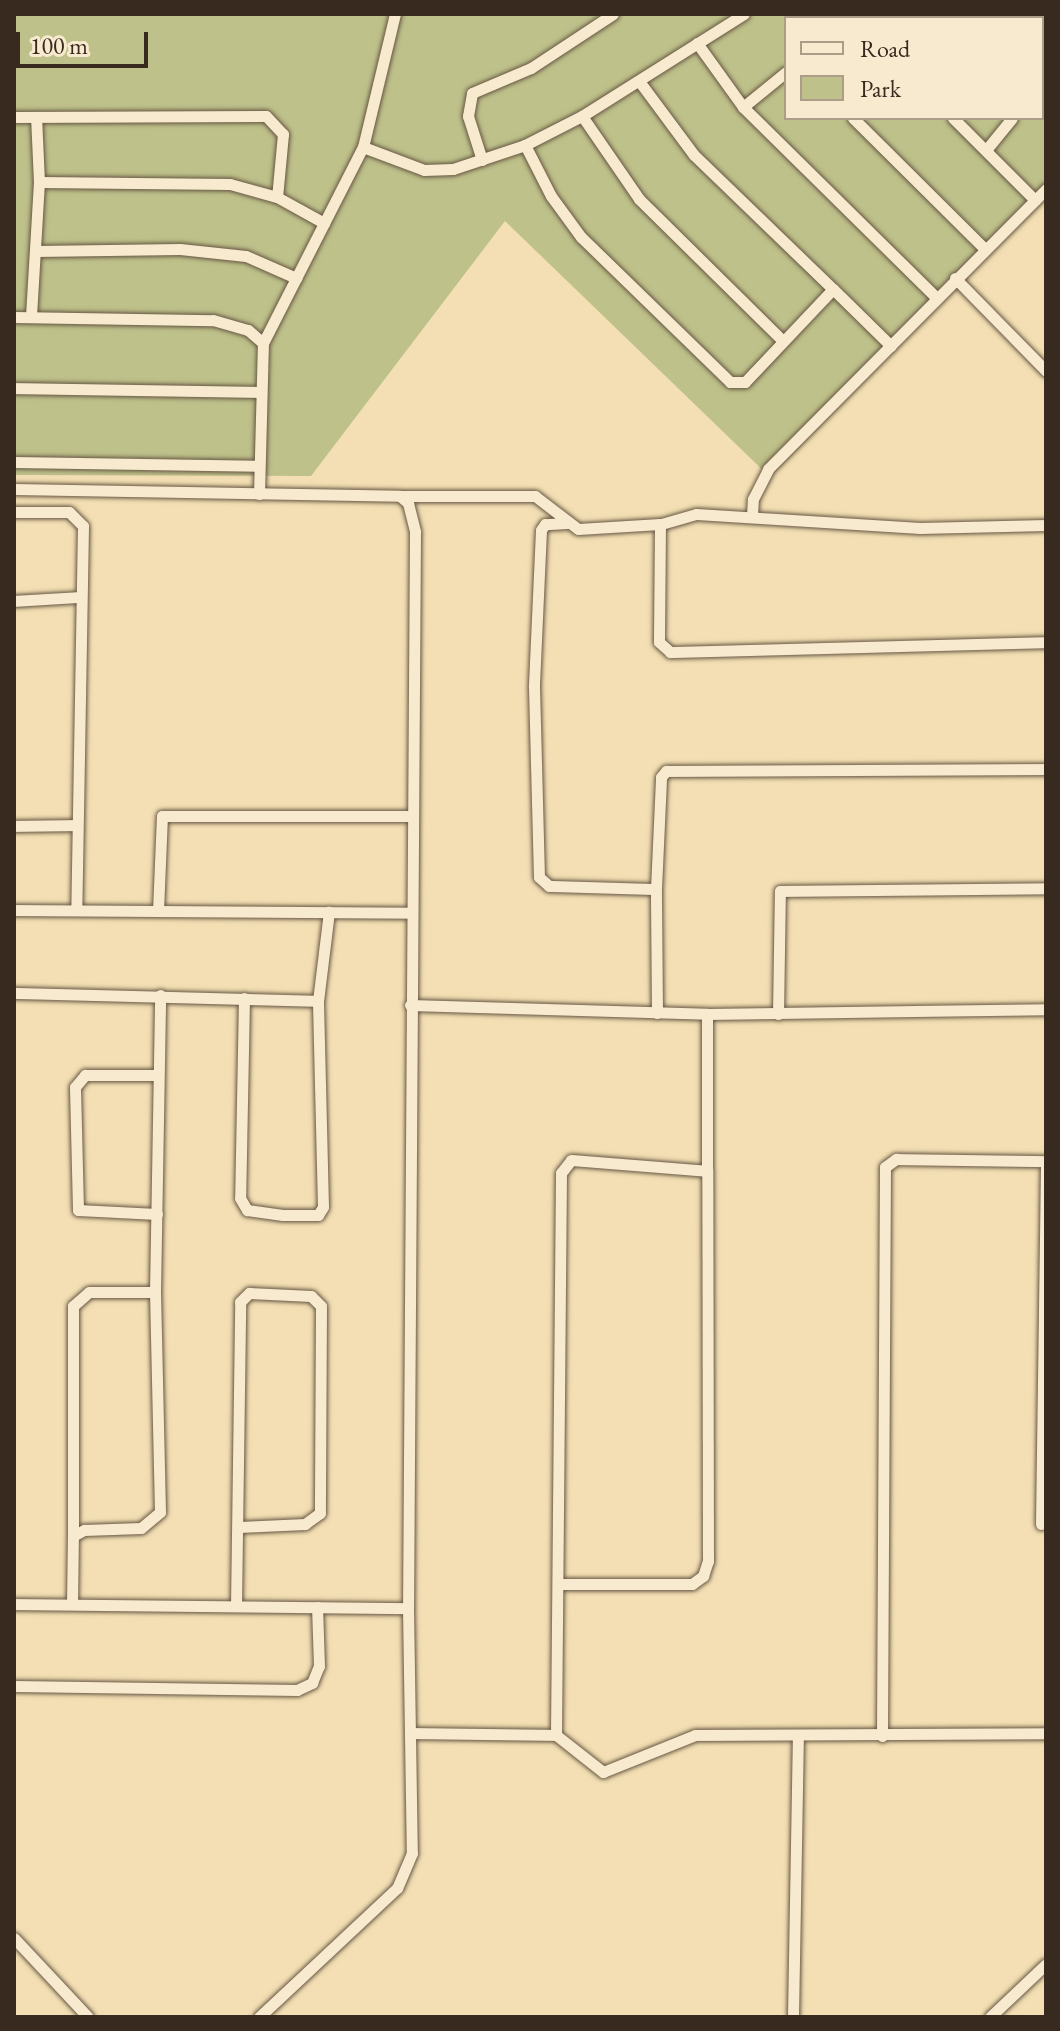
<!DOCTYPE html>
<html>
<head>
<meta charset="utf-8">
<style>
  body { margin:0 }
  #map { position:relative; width:1060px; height:2031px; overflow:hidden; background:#f3dfb3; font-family:"EB Garamond",serif }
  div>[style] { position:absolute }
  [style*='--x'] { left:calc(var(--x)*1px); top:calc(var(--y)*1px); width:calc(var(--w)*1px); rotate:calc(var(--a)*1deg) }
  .green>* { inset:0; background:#bec18a }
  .roads { filter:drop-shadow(0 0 2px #675744) drop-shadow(0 0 2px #675744) }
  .minor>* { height:11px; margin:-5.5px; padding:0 5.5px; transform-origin:5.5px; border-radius:5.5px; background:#f7eace }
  span { translate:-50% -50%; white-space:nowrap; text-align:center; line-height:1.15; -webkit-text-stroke:6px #f7eace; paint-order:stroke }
  .frame { position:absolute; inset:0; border:16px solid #382a1f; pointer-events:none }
  .legend { position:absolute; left:784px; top:16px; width:260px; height:104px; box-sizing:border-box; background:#f7eace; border:2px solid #ab9d88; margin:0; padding:10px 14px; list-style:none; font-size:24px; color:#382a1f }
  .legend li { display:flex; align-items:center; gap:16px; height:40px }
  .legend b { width:40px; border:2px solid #ab9d88 }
  .scale { position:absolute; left:16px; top:32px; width:132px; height:36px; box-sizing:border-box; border:4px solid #382a1f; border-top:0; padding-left:10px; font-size:24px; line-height:28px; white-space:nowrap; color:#382a1f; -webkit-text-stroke:6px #f7eace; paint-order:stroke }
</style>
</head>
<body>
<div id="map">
  <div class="green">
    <i style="clip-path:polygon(evenodd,14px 14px,1046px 14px,1046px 197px,770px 477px,505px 221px,311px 476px,14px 475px,14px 14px,786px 18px,1042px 18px,1042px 118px,786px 118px,786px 18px)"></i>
  </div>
  <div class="roads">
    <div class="minor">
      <i style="--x:856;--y:14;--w:4;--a:63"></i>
      <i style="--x:943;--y:14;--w:6;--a:45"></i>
      <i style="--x:1044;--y:14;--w:2;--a:27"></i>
      <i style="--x:697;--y:43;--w:79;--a:54.3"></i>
      <i style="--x:743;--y:107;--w:271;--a:44.6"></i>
      <i style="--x:639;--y:81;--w:92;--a:53.4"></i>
      <i style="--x:694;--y:155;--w:193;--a:44"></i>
      <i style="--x:743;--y:107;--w:55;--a:-39.1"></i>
      <i style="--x:582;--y:116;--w:101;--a:55.5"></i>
      <i style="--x:639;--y:199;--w:202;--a:44.6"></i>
      <i style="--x:14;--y:117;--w:252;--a:-0.2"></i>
      <i style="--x:266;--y:116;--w:25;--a:47"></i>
      <i style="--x:283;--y:134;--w:63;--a:95.4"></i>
      <i style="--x:853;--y:118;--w:186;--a:44.8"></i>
      <i style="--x:953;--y:118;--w:116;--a:45"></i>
      <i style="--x:525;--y:145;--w:57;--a:63"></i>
      <i style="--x:551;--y:196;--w:51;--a:53.8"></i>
      <i style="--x:581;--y:237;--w:208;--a:44.2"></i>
      <i style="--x:730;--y:382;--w:15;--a:0"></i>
      <i style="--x:745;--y:382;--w:128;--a:-46.6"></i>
      <i style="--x:833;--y:289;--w:81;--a:44.5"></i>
      <i style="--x:363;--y:147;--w:65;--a:20.7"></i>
      <i style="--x:424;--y:170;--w:29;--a:-2"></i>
      <i style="--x:453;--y:169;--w:76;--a:-18.4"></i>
      <i style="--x:525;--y:145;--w:64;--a:-27"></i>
      <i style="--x:582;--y:116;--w:191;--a:-32.2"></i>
      <i style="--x:986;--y:150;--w:41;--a:-50.9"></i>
      <i style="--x:482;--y:160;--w:46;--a:-107.7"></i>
      <i style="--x:468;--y:116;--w:23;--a:-80"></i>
      <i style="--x:472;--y:93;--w:64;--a:-23"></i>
      <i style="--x:531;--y:68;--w:98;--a:-33.4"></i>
      <i style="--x:39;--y:182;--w:191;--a:0.6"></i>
      <i style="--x:230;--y:184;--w:49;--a:15.5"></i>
      <i style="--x:277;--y:197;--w:54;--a:29"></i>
      <i style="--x:36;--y:251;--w:144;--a:-0.8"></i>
      <i style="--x:180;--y:249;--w:66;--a:6.1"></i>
      <i style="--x:246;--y:256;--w:55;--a:23.7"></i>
      <i style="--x:955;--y:278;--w:130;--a:45.6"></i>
      <i style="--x:31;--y:316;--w:134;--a:-86.6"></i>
      <i style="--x:39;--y:182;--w:65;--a:-92.6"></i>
      <i style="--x:14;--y:317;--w:199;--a:0.9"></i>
      <i style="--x:213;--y:320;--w:36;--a:16"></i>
      <i style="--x:248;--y:330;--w:20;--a:41"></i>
      <i style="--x:14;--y:388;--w:244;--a:0.9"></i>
      <i style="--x:14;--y:462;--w:243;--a:0.9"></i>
      <i style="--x:14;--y:489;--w:386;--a:1"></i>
      <i style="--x:400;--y:496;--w:11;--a:41"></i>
      <i style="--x:408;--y:503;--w:30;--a:76"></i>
      <i style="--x:415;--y:532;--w:1076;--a:90.37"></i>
      <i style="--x:408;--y:1608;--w:245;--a:89.1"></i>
      <i style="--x:412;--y:1853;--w:38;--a:113"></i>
      <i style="--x:397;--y:1888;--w:189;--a:136.9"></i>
      <i style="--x:259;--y:494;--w:151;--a:-88.5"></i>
      <i style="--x:263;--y:343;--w:220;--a:-63"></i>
      <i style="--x:363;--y:147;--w:137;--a:-76.5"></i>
      <i style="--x:400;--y:496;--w:135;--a:0"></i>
      <i style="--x:535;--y:496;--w:54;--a:37.5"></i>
      <i style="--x:578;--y:529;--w:82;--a:-3.5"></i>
      <i style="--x:14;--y:512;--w:55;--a:0"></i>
      <i style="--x:69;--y:512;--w:20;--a:45"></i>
      <i style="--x:83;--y:526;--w:383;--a:91"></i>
      <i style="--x:752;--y:516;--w:17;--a:-87"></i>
      <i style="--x:753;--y:499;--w:34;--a:-63"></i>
      <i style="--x:768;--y:469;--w:395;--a:-45.2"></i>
      <i style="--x:567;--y:523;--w:22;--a:177"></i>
      <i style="--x:545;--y:524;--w:7;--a:124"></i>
      <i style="--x:541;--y:530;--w:157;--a:92.6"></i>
      <i style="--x:534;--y:687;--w:190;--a:88.5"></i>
      <i style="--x:539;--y:877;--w:13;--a:42"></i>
      <i style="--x:549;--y:886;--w:107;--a:1.6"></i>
      <i style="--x:1046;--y:525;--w:126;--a:178.6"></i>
      <i style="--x:920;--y:528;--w:224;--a:-176.4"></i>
      <i style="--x:696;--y:514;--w:37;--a:164"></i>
      <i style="--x:660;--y:524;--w:118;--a:90.5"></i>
      <i style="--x:659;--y:642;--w:15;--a:42"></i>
      <i style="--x:670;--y:652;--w:376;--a:-1.5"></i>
      <i style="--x:14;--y:601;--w:66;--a:-3.5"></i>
      <i style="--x:14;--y:826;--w:62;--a:-0.9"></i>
      <i style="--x:14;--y:910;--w:396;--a:0.4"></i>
      <i style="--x:158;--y:911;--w:95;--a:-87.6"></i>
      <i style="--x:162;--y:816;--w:249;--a:0"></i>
      <i style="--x:14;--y:993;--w:304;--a:1.5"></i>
      <i style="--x:318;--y:1001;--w:90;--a:-83"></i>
      <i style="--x:244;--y:998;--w:200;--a:91.1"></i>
      <i style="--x:240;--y:1198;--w:14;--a:60"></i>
      <i style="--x:247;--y:1210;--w:36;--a:8"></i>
      <i style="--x:283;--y:1215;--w:35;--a:0"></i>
      <i style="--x:318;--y:1215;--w:9;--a:-58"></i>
      <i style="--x:323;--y:1207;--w:206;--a:-91.4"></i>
      <i style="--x:410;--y:1005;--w:297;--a:1.7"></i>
      <i style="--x:707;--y:1014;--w:339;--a:-0.8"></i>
      <i style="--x:657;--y:1013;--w:124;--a:-90.5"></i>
      <i style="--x:656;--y:889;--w:112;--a:-87.4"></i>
      <i style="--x:661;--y:777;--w:8;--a:-50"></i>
      <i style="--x:666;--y:771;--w:380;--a:-0.3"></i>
      <i style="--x:778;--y:1014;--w:123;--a:-89.1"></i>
      <i style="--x:780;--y:891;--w:266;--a:-0.6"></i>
      <i style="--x:157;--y:1214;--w:79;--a:-177.1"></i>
      <i style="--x:78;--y:1210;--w:123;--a:-91.4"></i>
      <i style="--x:75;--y:1087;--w:16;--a:-50"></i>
      <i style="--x:85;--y:1075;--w:73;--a:0"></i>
      <i style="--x:1041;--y:1524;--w:360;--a:-89.2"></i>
      <i style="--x:73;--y:1536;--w:230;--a:-90"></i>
      <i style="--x:73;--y:1306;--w:21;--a:-41"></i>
      <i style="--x:89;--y:1292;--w:66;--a:0"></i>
      <i style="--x:561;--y:1584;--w:131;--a:0"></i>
      <i style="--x:692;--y:1584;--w:14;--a:-36"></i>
      <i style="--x:703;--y:1576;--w:16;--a:-72"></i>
      <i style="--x:708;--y:1561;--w:390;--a:-90.1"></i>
      <i style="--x:14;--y:1604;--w:394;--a:0.6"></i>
      <i style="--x:72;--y:1604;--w:68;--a:-89.2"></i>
      <i style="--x:73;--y:1536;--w:13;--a:-29"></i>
      <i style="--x:84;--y:1530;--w:57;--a:-2"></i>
      <i style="--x:141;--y:1528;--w:25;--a:-40"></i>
      <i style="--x:160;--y:1512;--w:220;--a:-91.3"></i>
      <i style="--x:155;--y:1292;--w:297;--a:-89"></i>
      <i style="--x:236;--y:1606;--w:304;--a:-89.2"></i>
      <i style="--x:240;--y:1302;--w:13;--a:-45"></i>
      <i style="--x:249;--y:1293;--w:62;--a:2.8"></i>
      <i style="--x:311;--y:1296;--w:14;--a:45"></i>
      <i style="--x:321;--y:1306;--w:207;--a:90.3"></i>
      <i style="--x:320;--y:1513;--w:19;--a:144"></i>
      <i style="--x:305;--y:1524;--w:66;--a:177.4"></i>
      <i style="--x:14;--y:1686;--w:283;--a:0.8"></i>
      <i style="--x:297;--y:1690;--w:17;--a:-25"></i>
      <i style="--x:312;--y:1683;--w:18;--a:-68"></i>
      <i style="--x:319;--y:1666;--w:59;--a:-91.9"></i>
      <i style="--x:414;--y:1733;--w:142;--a:0.8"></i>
      <i style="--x:556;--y:1735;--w:562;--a:-89.49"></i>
      <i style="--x:561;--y:1173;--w:16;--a:-52"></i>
      <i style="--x:571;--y:1160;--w:136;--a:4.6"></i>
      <i style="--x:707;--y:1171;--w:157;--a:-90"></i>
      <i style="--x:556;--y:1735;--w:60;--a:38.2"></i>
      <i style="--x:603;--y:1772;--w:99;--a:-21.9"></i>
      <i style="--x:695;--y:1735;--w:351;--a:-0.3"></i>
      <i style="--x:882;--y:1736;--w:569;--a:-89.7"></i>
      <i style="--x:885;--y:1167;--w:14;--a:-36"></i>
      <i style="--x:896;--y:1159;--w:150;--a:0.8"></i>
      <i style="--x:14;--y:1938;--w:108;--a:46.9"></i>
      <i style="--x:793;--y:2017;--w:282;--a:-89"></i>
      <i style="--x:990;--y:2017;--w:77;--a:-43.4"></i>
    </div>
  </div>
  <div class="frame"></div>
  <ul class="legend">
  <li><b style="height:10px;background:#f7eace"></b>Road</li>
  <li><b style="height:22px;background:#bec18a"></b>Park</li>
  </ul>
  <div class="scale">100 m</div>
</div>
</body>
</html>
